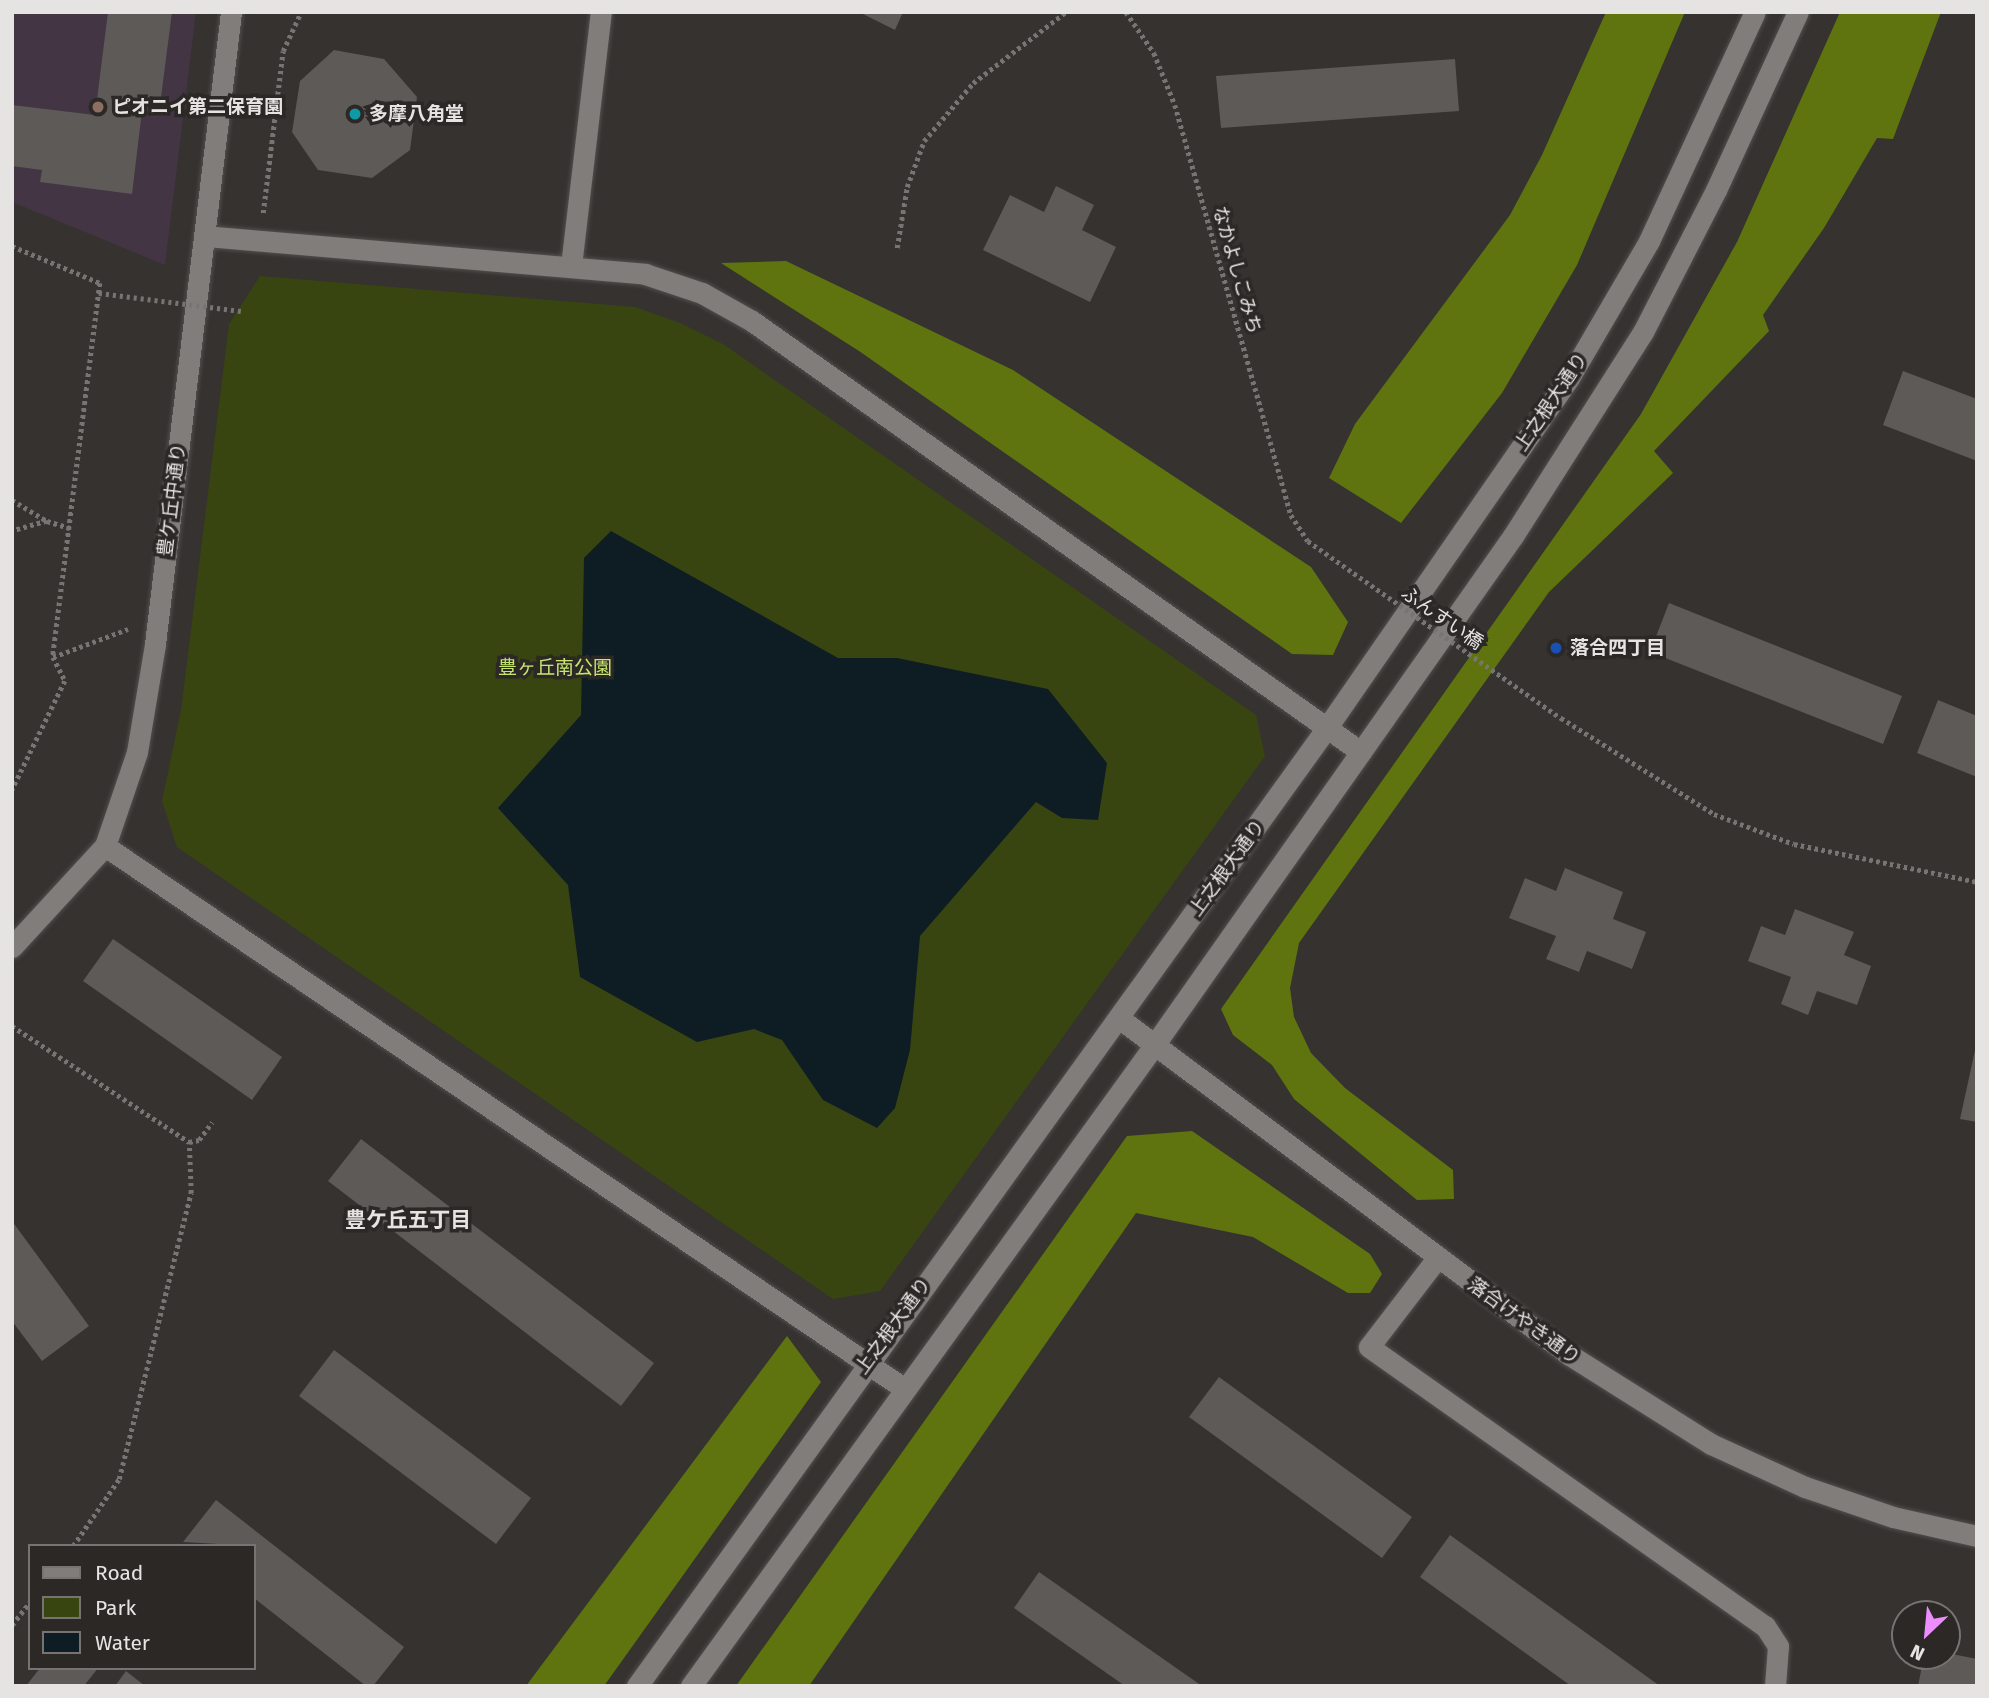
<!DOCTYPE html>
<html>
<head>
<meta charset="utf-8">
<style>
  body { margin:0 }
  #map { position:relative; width:1989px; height:1698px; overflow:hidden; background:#353230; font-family:"Fira Sans","Noto Sans JP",sans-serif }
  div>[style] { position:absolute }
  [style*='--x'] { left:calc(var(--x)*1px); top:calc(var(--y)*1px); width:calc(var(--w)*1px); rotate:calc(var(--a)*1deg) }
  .education>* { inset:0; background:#433543 }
  .green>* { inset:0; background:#394511 }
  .forest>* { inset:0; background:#5f740f }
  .water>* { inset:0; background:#0e1d23 }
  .building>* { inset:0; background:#5d5a58 }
  .path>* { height:4.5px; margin-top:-2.25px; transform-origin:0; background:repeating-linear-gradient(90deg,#777573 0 3.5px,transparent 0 7px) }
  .roads { filter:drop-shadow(0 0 2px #514f4d) drop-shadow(0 0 2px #514f4d) }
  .lane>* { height:21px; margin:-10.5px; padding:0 10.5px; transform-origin:10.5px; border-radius:10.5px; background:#807d7a }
  .street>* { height:21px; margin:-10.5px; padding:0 10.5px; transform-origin:10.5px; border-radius:10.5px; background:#807d7a }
  .secondary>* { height:21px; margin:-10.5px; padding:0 10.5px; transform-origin:10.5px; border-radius:10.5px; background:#807d7a }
  .path-bridge>* { height:4.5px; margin-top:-2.25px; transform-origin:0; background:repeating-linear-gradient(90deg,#777573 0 3.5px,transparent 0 7px) }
  .dots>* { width:19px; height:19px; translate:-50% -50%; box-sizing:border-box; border:4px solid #2b2826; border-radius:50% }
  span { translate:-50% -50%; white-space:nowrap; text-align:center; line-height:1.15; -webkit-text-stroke:7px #2b2826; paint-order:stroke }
  .poi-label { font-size:19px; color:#e6e4e3; font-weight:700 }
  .left { translate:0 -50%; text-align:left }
  .street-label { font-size:19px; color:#e6e4e3 }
  .park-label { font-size:19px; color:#c6e66e }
  .neighbourhood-label { font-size:21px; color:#e6e4e3; font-weight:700 }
  .frame { position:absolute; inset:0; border:14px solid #e6e4e3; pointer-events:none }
  .legend { position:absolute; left:28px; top:1544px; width:228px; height:126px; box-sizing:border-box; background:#2b2826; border:2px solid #767372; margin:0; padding:9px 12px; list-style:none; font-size:21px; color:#e6e4e3 }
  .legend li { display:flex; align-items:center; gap:14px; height:35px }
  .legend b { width:35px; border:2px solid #767372 }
  .north { position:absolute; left:1891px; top:1600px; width:70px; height:70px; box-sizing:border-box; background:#2b2826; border:2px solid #767372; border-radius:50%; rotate:206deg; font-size:19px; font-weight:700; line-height:28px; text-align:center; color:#e6e4e3 }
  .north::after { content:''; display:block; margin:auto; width:24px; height:32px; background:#eb8dfc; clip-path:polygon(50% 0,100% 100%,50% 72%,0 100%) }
</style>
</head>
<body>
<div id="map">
  <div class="education">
    <i style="clip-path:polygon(12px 12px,196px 12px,165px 265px,12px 202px)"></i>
  </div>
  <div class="green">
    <i style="clip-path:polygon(260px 276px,635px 307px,680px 323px,723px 344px,1256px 715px,1265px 756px,880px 1291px,833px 1299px,177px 847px,162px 801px,181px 710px,229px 324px)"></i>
  </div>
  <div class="forest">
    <i style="clip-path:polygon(1606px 12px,1685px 12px,1577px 265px,1502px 393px,1401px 523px,1329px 478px,1355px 424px,1510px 215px,1542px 155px)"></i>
    <i style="clip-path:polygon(1840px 12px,1941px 12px,1893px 139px,1877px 138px,1824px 228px,1763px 315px,1769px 331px,1654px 451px,1673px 473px,1549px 592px,1299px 943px,1290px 988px,1294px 1017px,1311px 1053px,1345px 1088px,1453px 1170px,1454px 1199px,1417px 1200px,1294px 1099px,1272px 1065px,1233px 1035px,1221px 1009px,1641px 414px,1737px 242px)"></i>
    <i style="clip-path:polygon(786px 261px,1013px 370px,1311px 567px,1348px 622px,1333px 655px,1292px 654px,859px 351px,721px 263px)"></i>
    <i style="clip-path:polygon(1192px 1131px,1370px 1254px,1382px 1274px,1370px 1293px,1348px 1293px,1253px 1237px,1136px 1213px,809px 1686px,736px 1686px,1127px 1136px)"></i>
    <i style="clip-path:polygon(787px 1336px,821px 1382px,604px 1686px,526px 1686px)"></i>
  </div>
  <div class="water">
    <i style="clip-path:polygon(611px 531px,838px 658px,897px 658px,1048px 689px,1107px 763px,1098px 820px,1062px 818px,1036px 802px,920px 936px,910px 1050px,895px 1108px,877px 1128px,823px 1100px,782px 1040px,754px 1029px,697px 1042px,580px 977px,568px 885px,498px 808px,581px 715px,584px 558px)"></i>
  </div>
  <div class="building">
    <i style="clip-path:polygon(108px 12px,172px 12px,159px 113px,142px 111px,132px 194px,40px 182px,42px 170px,12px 166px,12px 105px,95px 115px)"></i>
    <i style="clip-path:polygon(859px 12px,903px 12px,895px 30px)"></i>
    <i style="clip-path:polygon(334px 50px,384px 59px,417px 97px,410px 150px,372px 178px,318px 170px,292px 132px,300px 81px)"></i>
    <i style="clip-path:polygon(1455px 59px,1459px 111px,1221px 128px,1216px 76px)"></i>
    <i style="clip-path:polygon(1056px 186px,1094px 205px,1082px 230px,1116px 247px,1090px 302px,983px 250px,1010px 195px,1044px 212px)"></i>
    <i style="clip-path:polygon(1903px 371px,1977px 399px,1977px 461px,1883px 425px)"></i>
    <i style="clip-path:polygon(1669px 603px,1902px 696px,1883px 744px,1650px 652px)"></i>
    <i style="clip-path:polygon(1938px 700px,1977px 716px,1977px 777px,1917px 753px)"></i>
    <i style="clip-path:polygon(1565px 868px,1623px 892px,1613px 919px,1646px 932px,1632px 969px,1587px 951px,1579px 972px,1546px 959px,1556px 936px,1509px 918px,1525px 878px,1556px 891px)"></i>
    <i style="clip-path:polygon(1795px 909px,1854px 932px,1844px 955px,1871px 966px,1857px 1005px,1817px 991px,1808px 1015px,1781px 1004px,1791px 977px,1748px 961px,1761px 926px,1785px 935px)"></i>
    <i style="clip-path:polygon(113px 939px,282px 1057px,252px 1100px,83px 981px)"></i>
    <i style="clip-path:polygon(1977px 1041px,1977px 1122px,1960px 1119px)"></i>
    <i style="clip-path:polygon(361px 1139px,654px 1363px,621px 1406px,328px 1181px)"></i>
    <i style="clip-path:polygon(12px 1221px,89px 1326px,42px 1361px,12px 1321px)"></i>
    <i style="clip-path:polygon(334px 1350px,531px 1498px,496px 1544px,299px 1396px)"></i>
    <i style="clip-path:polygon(1219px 1377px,1412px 1517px,1382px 1558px,1189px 1417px)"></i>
    <i style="clip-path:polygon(216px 1500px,404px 1647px,373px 1686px,366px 1686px,254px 1598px,254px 1546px,183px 1542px)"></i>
    <i style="clip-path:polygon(1450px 1535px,1660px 1686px,1571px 1686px,1420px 1577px)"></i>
    <i style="clip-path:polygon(1039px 1572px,1202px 1686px,1125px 1686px,1014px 1608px)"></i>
    <i style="clip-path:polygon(1947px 1653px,1977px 1659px,1977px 1686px,1918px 1686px,1924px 1656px)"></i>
    <i style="clip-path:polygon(40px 1668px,98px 1668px,84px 1686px,26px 1686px)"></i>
    <i style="clip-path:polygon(126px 1671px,145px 1686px,115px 1686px)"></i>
  </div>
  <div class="path">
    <i style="--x:1126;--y:12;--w:50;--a:55.7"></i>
    <i style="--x:1154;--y:53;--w:56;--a:68"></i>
    <i style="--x:1175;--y:105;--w:426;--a:74.2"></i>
    <i style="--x:1291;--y:515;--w:31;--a:57"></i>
    <i style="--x:263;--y:213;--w:163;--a:-83"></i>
    <i style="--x:283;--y:51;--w:43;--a:-65.2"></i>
    <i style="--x:12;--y:246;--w:95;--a:22.8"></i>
    <i style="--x:100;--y:283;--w:377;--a:97.2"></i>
    <i style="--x:53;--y:657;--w:27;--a:63"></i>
    <i style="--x:65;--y:681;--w:121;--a:115.9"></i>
    <i style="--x:897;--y:248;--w:62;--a:-80.7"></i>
    <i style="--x:907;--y:187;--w:49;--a:-69.7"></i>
    <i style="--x:924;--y:141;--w:76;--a:-49.8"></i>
    <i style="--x:973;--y:83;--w:117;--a:-37.4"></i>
    <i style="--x:12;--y:500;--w:41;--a:31"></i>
    <i style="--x:47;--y:521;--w:36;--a:164"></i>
    <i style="--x:47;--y:521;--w:24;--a:17"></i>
    <i style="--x:53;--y:657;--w:80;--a:-20.5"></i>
    <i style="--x:1561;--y:718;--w:181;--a:32.1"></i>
    <i style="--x:1714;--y:814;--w:85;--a:20.6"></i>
    <i style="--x:1794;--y:844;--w:187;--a:11.7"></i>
    <i style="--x:12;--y:1026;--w:212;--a:33.2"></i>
    <i style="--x:189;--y:1142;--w:10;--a:-11"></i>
    <i style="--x:199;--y:1140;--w:22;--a:-54"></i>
    <i style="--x:73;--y:1546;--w:81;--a:-55.5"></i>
    <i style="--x:119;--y:1479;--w:295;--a:-75.9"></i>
    <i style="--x:191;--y:1193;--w:51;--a:-92.2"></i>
    <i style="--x:12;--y:1625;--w:29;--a:-52"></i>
  </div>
  <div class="roads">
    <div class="lane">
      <i style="--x:1438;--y:1257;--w:113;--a:127.5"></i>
      <i style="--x:1369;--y:1347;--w:484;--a:35.2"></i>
      <i style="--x:1765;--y:1626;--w:24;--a:57"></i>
      <i style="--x:1778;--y:1646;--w:40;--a:94.3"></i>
    </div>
    <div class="street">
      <i style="--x:571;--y:266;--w:256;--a:-83.3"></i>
    </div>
    <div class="secondary">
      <i style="--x:205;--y:236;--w:442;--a:4.9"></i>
      <i style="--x:645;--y:274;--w:60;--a:18.4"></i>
      <i style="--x:702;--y:293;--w:57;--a:29.2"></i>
      <i style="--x:752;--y:321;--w:746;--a:35.29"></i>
      <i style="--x:105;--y:846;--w:967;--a:34.17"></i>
      <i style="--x:12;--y:947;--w:137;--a:-47.4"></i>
      <i style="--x:105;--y:846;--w:99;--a:-71.2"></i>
      <i style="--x:137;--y:752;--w:109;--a:-80.5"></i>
      <i style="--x:155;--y:644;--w:637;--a:-83.14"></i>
      <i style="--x:1119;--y:1018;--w:561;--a:36.81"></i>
      <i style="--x:1568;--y:1354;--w:169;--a:32.2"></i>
      <i style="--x:1711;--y:1444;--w:103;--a:24.6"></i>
      <i style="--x:1805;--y:1487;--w:93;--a:18.8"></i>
      <i style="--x:1893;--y:1517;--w:86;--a:12.7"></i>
      <i style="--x:637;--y:1686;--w:1183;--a:-54.25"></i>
      <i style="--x:1328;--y:726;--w:423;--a:-55.3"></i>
      <i style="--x:1569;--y:378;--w:159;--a:-59.7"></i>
      <i style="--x:1649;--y:241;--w:252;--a:-65.2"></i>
      <i style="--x:691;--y:1686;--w:792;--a:-54.14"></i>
      <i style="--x:1155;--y:1044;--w:621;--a:-54.83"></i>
      <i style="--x:1513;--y:536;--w:242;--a:-57.5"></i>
      <i style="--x:1643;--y:332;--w:160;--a:-62.8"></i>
      <i style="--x:1716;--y:190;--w:196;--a:-65.3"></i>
    </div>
  </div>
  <div class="path-bridge">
    <i style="--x:99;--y:293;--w:143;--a:7.2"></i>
    <i style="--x:1308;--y:541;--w:309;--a:35"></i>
  </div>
  <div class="dots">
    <i style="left:98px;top:107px;background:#8d6e63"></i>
    <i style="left:355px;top:114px;background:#0f9aa8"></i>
    <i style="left:1556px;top:648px;background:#1a4fb4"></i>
  </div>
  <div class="poi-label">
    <span class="left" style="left:112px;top:107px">ピオニイ第二保育園</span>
    <span class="left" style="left:369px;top:114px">多摩八角堂</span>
    <span class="left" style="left:1570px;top:648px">落合四丁目</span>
  </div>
  <div class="street-label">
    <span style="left:1237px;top:270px;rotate:74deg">なかよしこみち</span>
    <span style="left:1551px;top:402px;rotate:-56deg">上之根大通り</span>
    <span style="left:172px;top:500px;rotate:-83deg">豊ケ丘中通り</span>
    <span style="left:1442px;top:618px;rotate:35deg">ふんすい橋</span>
    <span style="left:1227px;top:868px;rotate:-54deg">上之根大通り</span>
    <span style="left:1524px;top:1321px;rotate:36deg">落合けやき通り</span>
    <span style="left:893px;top:1326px;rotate:-54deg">上之根大通り</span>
  </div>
  <div class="park-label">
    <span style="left:555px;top:668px">豊ヶ丘南公園</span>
  </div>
  <div class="neighbourhood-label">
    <span style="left:408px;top:1220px">豊ケ丘五丁目</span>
  </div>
  <div class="frame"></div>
  <ul class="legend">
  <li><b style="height:9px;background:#807d7a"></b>Road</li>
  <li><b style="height:19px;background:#394511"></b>Park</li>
  <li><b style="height:19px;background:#0e1d23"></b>Water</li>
  </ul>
  <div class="north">N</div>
</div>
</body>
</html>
